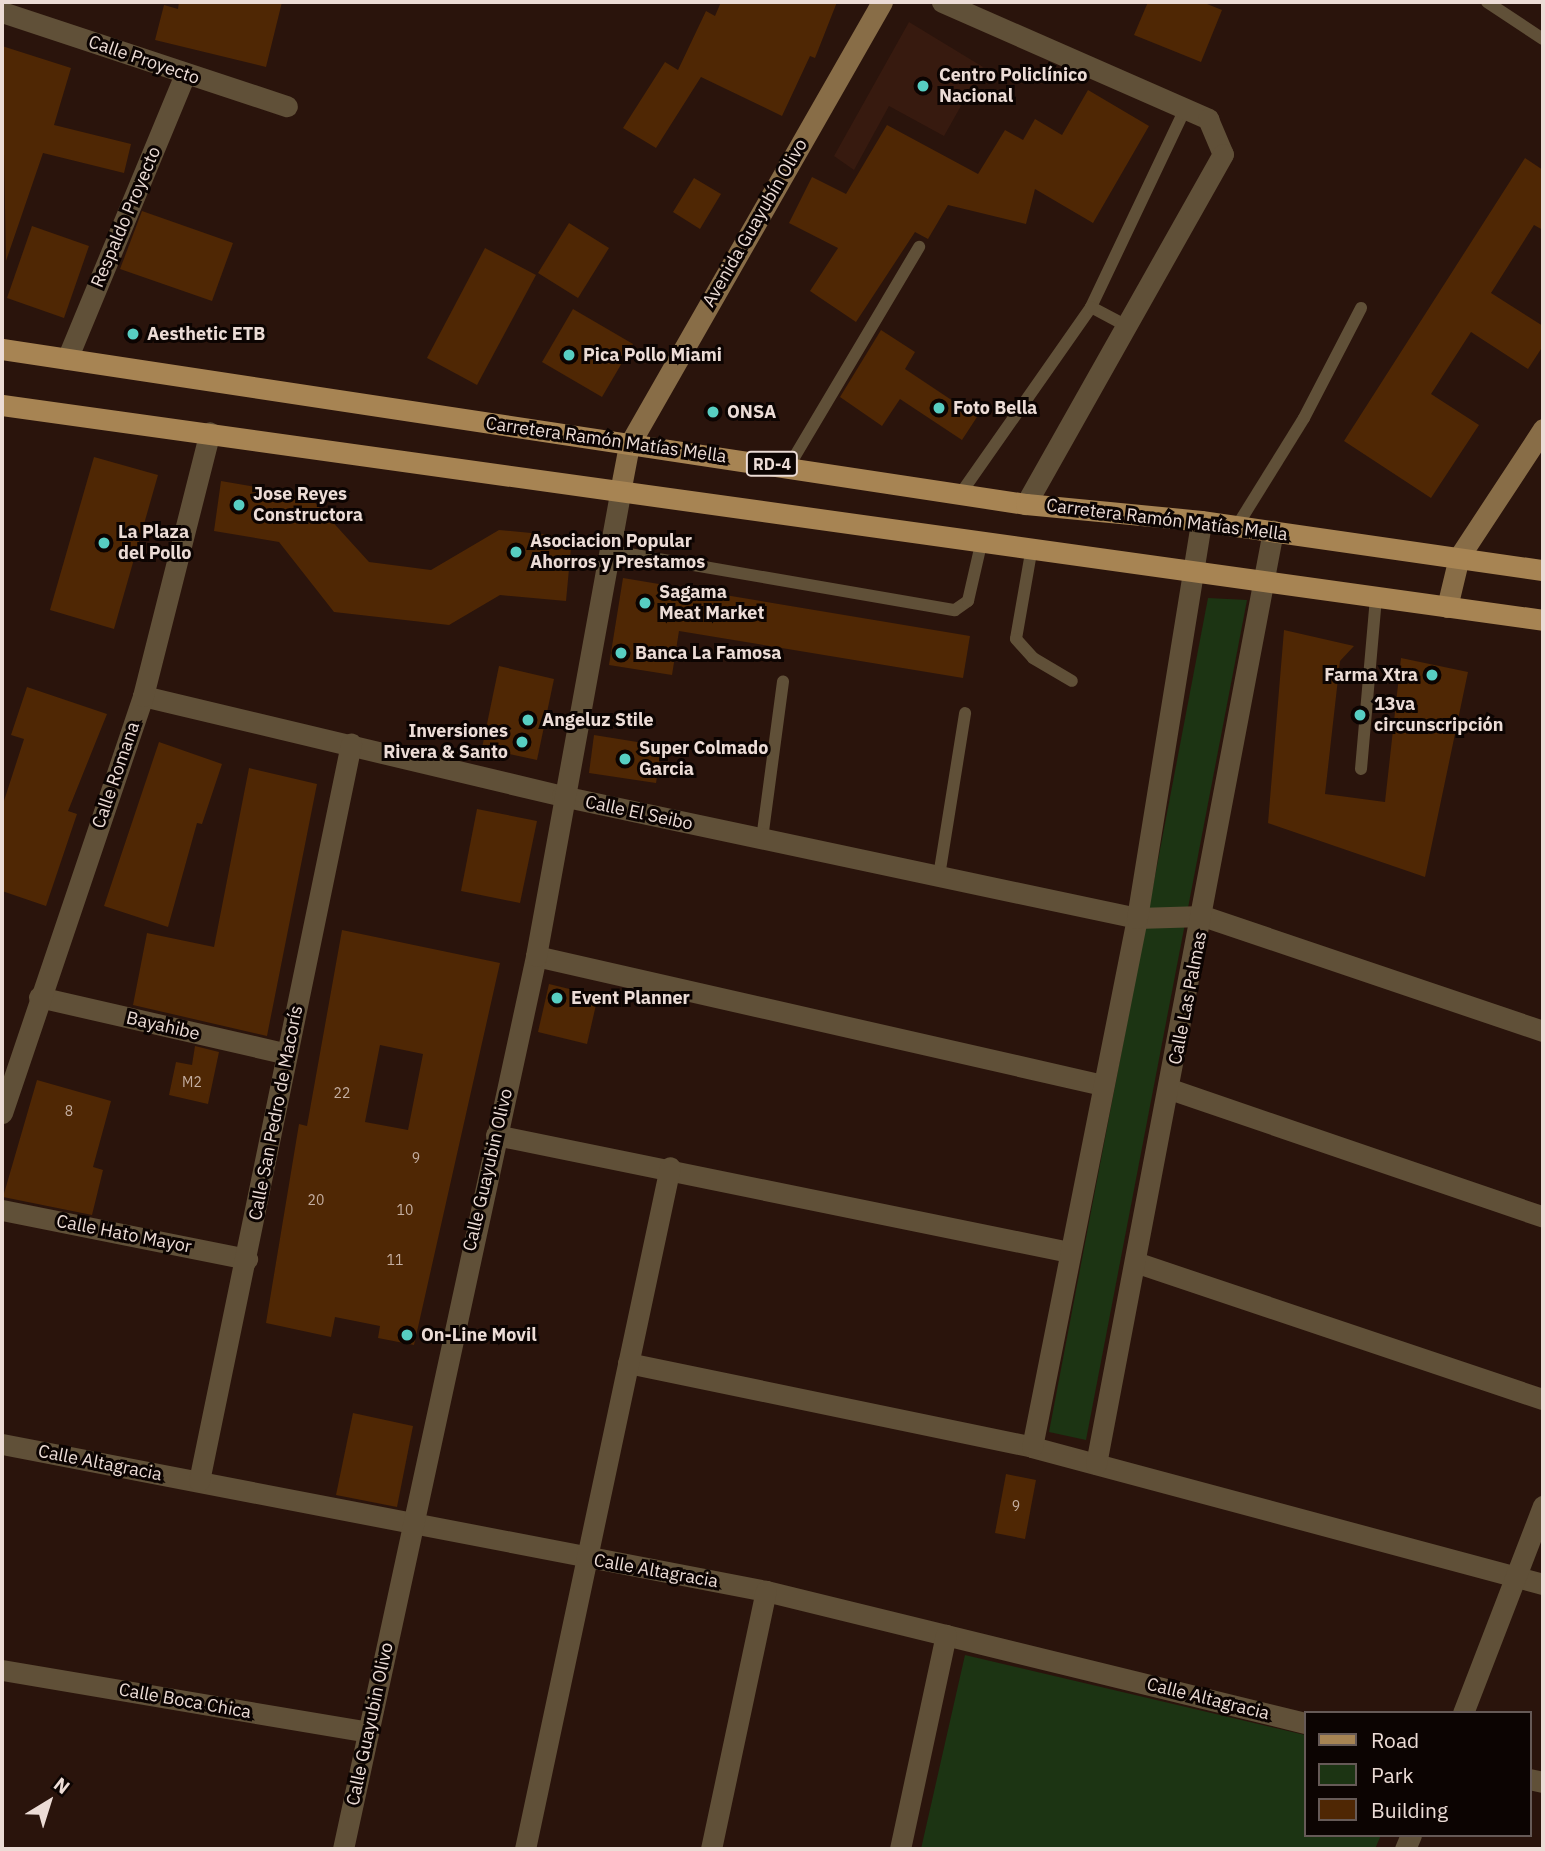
<!DOCTYPE html>
<html>
<head>
<meta charset="utf-8">
<style>
  body { margin:0 }
  #map { position:relative; width:1545px; height:1851px; overflow:hidden; background:#2a140c; font-family:"IBM Plex Sans",sans-serif }
  div>[style] { position:absolute }
  [style*='--x'] { left:calc(var(--x)*1px); top:calc(var(--y)*1px); width:calc(var(--w)*1px); rotate:calc(var(--a)*1deg) }
  .built>* { inset:0; background:#371a0f }
  .green>* { inset:0; background:#1c3413 }
  .building>* { inset:0; background:#4f2704 }
  .lane>* { height:12px; margin:-6px; padding:0 6px; transform-origin:6px; border-radius:6px; background:#605038 }
  .street>* { height:21px; margin:-10.5px; padding:0 10.5px; transform-origin:10.5px; border-radius:10.5px; background:#605038 }
  .secondary>* { height:21px; margin:-10.5px; padding:0 10.5px; transform-origin:10.5px; border-radius:10.5px; background:#886d47 }
  .primary>* { height:21px; margin:-10.5px; padding:0 10.5px; transform-origin:10.5px; border-radius:10.5px; background:#a78453 }
  .dots>* { width:19px; height:19px; translate:-50% -50%; box-sizing:border-box; border:4px solid #0c0402; border-radius:50% }
  span { translate:-50% -50%; white-space:nowrap; text-align:center; line-height:1.15; -webkit-text-stroke:6px #0c0402; paint-order:stroke }
  .number-label { font-size:14px; color:#c5afa2 }
  .number-label span { -webkit-text-stroke-width:0 }
  .shield-label span { padding:2px 5px; background:#0c0402; border:2px solid; border-radius:5px; -webkit-text-stroke-width:0 }
  .shield-label { font-size:16px; color:#ecdcd6; font-weight:700 }
  .street-label { font-size:18px; color:#ecdcd6 }
  .poi-label { font-size:18px; color:#ecdcd6; font-weight:700 }
  .left { translate:0 -50%; text-align:left }
  .right { translate:-100% -50%; text-align:right }
  .frame { position:absolute; inset:0; border:4px solid #ecdcd6; pointer-events:none }
  .legend { position:absolute; left:1304px; top:1711px; width:228px; height:126px; box-sizing:border-box; background:#0c0402; border:2px solid #665a57; margin:0; padding:9px 12px; list-style:none; font-size:21px; color:#ecdcd6 }
  .legend li { display:flex; align-items:center; gap:14px; height:35px }
  .legend b { width:35px; border:2px solid #665a57 }
  .north { position:absolute; left:14px; top:1767px; width:70px; height:70px; -webkit-text-stroke:5px #0c0402; paint-order:stroke; rotate:38deg; font-size:19px; font-weight:700; line-height:28px; text-align:center; color:#ecdcd6 }
  .north::after { content:''; display:block; margin:auto; width:24px; height:32px; background:#ecdcd6; clip-path:polygon(50% 0,100% 100%,50% 72%,0 100%) }
</style>
</head>
<body>
<div id="map">
  <div class="built">
    <i style="clip-path:polygon(909px 22px,983px 67px,944px 136px,889px 106px,854px 170px,834px 156px)"></i>
  </div>
  <div class="green">
    <i style="clip-path:polygon(1208px 598px,1247px 600px,1086px 1440px,1049px 1432px)"></i>
    <i style="clip-path:polygon(965px 1655px,1305px 1735px,1305px 1835px,1381px 1835px,1375px 1849px,921px 1849px)"></i>
  </div>
  <div class="building">
    <i style="clip-path:polygon(179px 2px,282px 2px,266px 67px,155px 40px,164px 5px,178px 9px)"></i>
    <i style="clip-path:polygon(721px 2px,837px 2px,815px 58px,810px 56px,782px 116px,701px 77px,656px 148px,623px 128px,665px 62px,678px 70px,706px 11px,715px 16px)"></i>
    <i style="clip-path:polygon(1148px 2px,1202px 2px,1222px 10px,1201px 62px,1134px 35px)"></i>
    <i style="clip-path:polygon(2px 46px,71px 68px,54px 125px,131px 144px,124px 173px,43px 153px,6px 261px)"></i>
    <i style="clip-path:polygon(1088px 90px,1149px 126px,1093px 223px,1035px 189px,1026px 224px,948px 205px,928px 239px,915px 232px,856px 322px,810px 291px,838px 248px,789px 223px,812px 177px,846px 194px,887px 125px,978px 174px,1005px 130px,1023px 140px,1035px 119px,1062px 135px)"></i>
    <i style="clip-path:polygon(1525px 158px,1543px 170px,1543px 230px,1534px 225px,1491px 293px,1543px 326px,1543px 346px,1528px 369px,1471px 332px,1431px 394px,1479px 425px,1431px 498px,1344px 441px)"></i>
    <i style="clip-path:polygon(694px 178px,721px 194px,700px 229px,673px 212px)"></i>
    <i style="clip-path:polygon(142px 211px,233px 243px,212px 301px,120px 269px)"></i>
    <i style="clip-path:polygon(569px 223px,609px 248px,578px 298px,538px 273px)"></i>
    <i style="clip-path:polygon(32px 226px,89px 246px,64px 318px,7px 298px)"></i>
    <i style="clip-path:polygon(485px 248px,536px 275px,477px 385px,427px 358px)"></i>
    <i style="clip-path:polygon(573px 309px,633px 344px,602px 397px,542px 362px)"></i>
    <i style="clip-path:polygon(881px 330px,915px 352px,905px 369px,977px 417px,962px 440px,900px 399px,882px 426px,840px 397px)"></i>
    <i style="clip-path:polygon(94px 457px,158px 475px,114px 629px,50px 610px)"></i>
    <i style="clip-path:polygon(221px 481px,309px 496px,369px 562px,431px 570px,499px 530px,572px 537px,566px 601px,500px 595px,449px 625px,334px 612px,279px 542px,214px 531px)"></i>
    <i style="clip-path:polygon(623px 578px,970px 636px,963px 678px,679px 631px,672px 675px,609px 665px)"></i>
    <i style="clip-path:polygon(1284px 630px,1354px 646px,1340px 661px,1325px 794px,1385px 802px,1401px 658px,1468px 672px,1425px 877px,1268px 823px)"></i>
    <i style="clip-path:polygon(499px 666px,554px 679px,537px 760px,482px 748px)"></i>
    <i style="clip-path:polygon(27px 687px,107px 714px,68px 811px,77px 814px,46px 906px,2px 891px,2px 807px,24px 739px,11px 735px)"></i>
    <i style="clip-path:polygon(594px 735px,662px 746px,656px 783px,589px 773px)"></i>
    <i style="clip-path:polygon(159px 742px,222px 764px,202px 824px,197px 823px,168px 927px,104px 906px)"></i>
    <i style="clip-path:polygon(249px 768px,317px 784px,267px 1036px,133px 1005px,147px 933px,214px 947px)"></i>
    <i style="clip-path:polygon(477px 809px,537px 821px,520px 903px,461px 891px)"></i>
    <i style="clip-path:polygon(evenodd,342px 930px,500px 963px,414px 1345px,378px 1338px,380px 1326px,335px 1317px,331px 1337px,266px 1323px,299px 1124px,307px 1126px,342px 930px,380px 1045px,423px 1054px,408px 1130px,365px 1122px,380px 1045px)"></i>
    <i style="clip-path:polygon(549px 984px,598px 996px,587px 1044px,538px 1032px)"></i>
    <i style="clip-path:polygon(195px 1046px,219px 1052px,208px 1104px,169px 1095px,176px 1062px,192px 1065px)"></i>
    <i style="clip-path:polygon(37px 1080px,111px 1101px,93px 1167px,103px 1170px,92px 1215px,3px 1197px)"></i>
    <i style="clip-path:polygon(353px 1413px,413px 1426px,397px 1507px,336px 1495px)"></i>
    <i style="clip-path:polygon(1006px 1474px,1036px 1480px,1025px 1539px,995px 1533px)"></i>
  </div>
  <div class="lane">
    <i style="--x:1487;--y:2;--w:67;--a:33.5"></i>
    <i style="--x:1091;--y:307;--w:221;--a:-64.6"></i>
    <i style="--x:789;--y:466;--w:255;--a:-59.3"></i>
    <i style="--x:961;--y:493;--w:227;--a:-55"></i>
    <i style="--x:1091;--y:307;--w:36;--a:28"></i>
    <i style="--x:1237;--y:526;--w:127;--a:-58.2"></i>
    <i style="--x:1304;--y:418;--w:124;--a:-62.6"></i>
    <i style="--x:1032;--y:547;--w:93;--a:99.9"></i>
    <i style="--x:1016;--y:639;--w:25;--a:48"></i>
    <i style="--x:1033;--y:658;--w:45;--a:30.5"></i>
    <i style="--x:612;--y:551;--w:348;--a:9.8"></i>
    <i style="--x:955;--y:610;--w:16;--a:-35"></i>
    <i style="--x:968;--y:601;--w:63;--a:-77.1"></i>
    <i style="--x:1361;--y:769;--w:174;--a:-85"></i>
    <i style="--x:762;--y:839;--w:159;--a:-82.4"></i>
    <i style="--x:939;--y:876;--w:165;--a:-80.9"></i>
  </div>
  <div class="street">
    <i style="--x:942;--y:2;--w:291;--a:23.7"></i>
    <i style="--x:1208;--y:119;--w:38;--a:67"></i>
    <i style="--x:1223;--y:154;--w:402;--a:119.4"></i>
    <i style="--x:2;--y:12;--w:300;--a:18.3"></i>
    <i style="--x:67;--y:359;--w:308;--a:-67.5"></i>
    <i style="--x:143;--y:696;--w:431;--a:13.4"></i>
    <i style="--x:562;--y:796;--w:588;--a:11.98"></i>
    <i style="--x:1137;--y:918;--w:66;--a:-1.7"></i>
    <i style="--x:1203;--y:916;--w:359;--a:18.7"></i>
    <i style="--x:536;--y:956;--w:581;--a:12.82"></i>
    <i style="--x:39;--y:997;--w:254;--a:12.9"></i>
    <i style="--x:1170;--y:1089;--w:394;--a:18.9"></i>
    <i style="--x:2;--y:1113;--w:440;--a:-71.3"></i>
    <i style="--x:143;--y:696;--w:272;--a:-75.8"></i>
    <i style="--x:496;--y:1135;--w:585;--a:11.54"></i>
    <i style="--x:2;--y:1210;--w:250;--a:11.3"></i>
    <i style="--x:1135;--y:1262;--w:430;--a:18.6"></i>
    <i style="--x:628;--y:1363;--w:413;--a:11.7"></i>
    <i style="--x:1032;--y:1447;--w:529;--a:15.01"></i>
    <i style="--x:2;--y:1444;--w:778;--a:10.89"></i>
    <i style="--x:766;--y:1591;--w:555;--a:13.76"></i>
    <i style="--x:1032;--y:1447;--w:539;--a:-78.77"></i>
    <i style="--x:1137;--y:918;--w:402;--a:-80.8"></i>
    <i style="--x:1096;--y:1464;--w:950;--a:-79.26"></i>
    <i style="--x:199;--y:1481;--w:753;--a:-78.35"></i>
    <i style="--x:2;--y:1670;--w:370;--a:9.6"></i>
    <i style="--x:1463;--y:1713;--w:222;--a:-68.9"></i>
    <i style="--x:1529;--y:1779;--w:14;--a:12"></i>
    <i style="--x:343;--y:1849;--w:914;--a:-77.8"></i>
    <i style="--x:536;--y:956;--w:477;--a:-79.7"></i>
    <i style="--x:525;--y:1849;--w:697;--a:-78"></i>
    <i style="--x:711;--y:1849;--w:264;--a:-78"></i>
    <i style="--x:900;--y:1849;--w:219;--a:-77.9"></i>
    <i style="--x:1405;--y:1849;--w:15;--a:-67"></i>
  </div>
  <div class="secondary">
    <i style="--x:621;--y:487;--w:43;--a:-79.2"></i>
    <i style="--x:629;--y:445;--w:510;--a:-60.27"></i>
    <i style="--x:1447;--y:607;--w:51;--a:-76.5"></i>
    <i style="--x:1459;--y:557;--w:153;--a:-56.7"></i>
  </div>
  <div class="primary">
    <i style="--x:2;--y:349;--w:1036;--a:8.61"></i>
    <i style="--x:1026;--y:504;--w:176;--a:5.5"></i>
    <i style="--x:1201;--y:521;--w:345;--a:8.2"></i>
    <i style="--x:2;--y:405;--w:1556;--a:7.94"></i>
  </div>
  <div class="dots">
    <i style="left:923px;top:86px;background:#57cec2"></i>
    <i style="left:133px;top:334px;background:#57cec2"></i>
    <i style="left:569px;top:355px;background:#57cec2"></i>
    <i style="left:939px;top:408px;background:#57cec2"></i>
    <i style="left:713px;top:412px;background:#57cec2"></i>
    <i style="left:239px;top:505px;background:#57cec2"></i>
    <i style="left:104px;top:543px;background:#57cec2"></i>
    <i style="left:516px;top:552px;background:#57cec2"></i>
    <i style="left:645px;top:603px;background:#57cec2"></i>
    <i style="left:621px;top:653px;background:#57cec2"></i>
    <i style="left:1432px;top:675px;background:#57cec2"></i>
    <i style="left:1360px;top:715px;background:#57cec2"></i>
    <i style="left:528px;top:720px;background:#57cec2"></i>
    <i style="left:522px;top:742px;background:#57cec2"></i>
    <i style="left:625px;top:759px;background:#57cec2"></i>
    <i style="left:557px;top:998px;background:#57cec2"></i>
    <i style="left:407px;top:1335px;background:#57cec2"></i>
  </div>
  <div class="number-label">
    <span style="left:192px;top:1082px">M2</span>
    <span style="left:342px;top:1093px">22</span>
    <span style="left:69px;top:1111px">8</span>
    <span style="left:416px;top:1158px">9</span>
    <span style="left:316px;top:1200px">20</span>
    <span style="left:405px;top:1210px">10</span>
    <span style="left:395px;top:1260px">11</span>
    <span style="left:1016px;top:1506px">9</span>
  </div>
  <div class="shield-label">
    <span style="left:772px;top:464px">RD-4</span>
  </div>
  <div class="street-label">
    <span style="left:144px;top:60px;rotate:19deg">Calle Proyecto</span>
    <span style="left:126px;top:217px;rotate:-67deg">Respaldo Proyecto</span>
    <span style="left:755px;top:223px;rotate:-60deg">Avenida Guayubín Olivo</span>
    <span style="left:606px;top:440px;rotate:8deg">Carretera Ramón Matías Mella</span>
    <span style="left:1167px;top:520px;rotate:7deg">Carretera Ramón Matías Mella</span>
    <span style="left:116px;top:775px;rotate:-71deg">Calle Romana</span>
    <span style="left:639px;top:813px;rotate:12deg">Calle El Seibo</span>
    <span style="left:1188px;top:998px;rotate:-79deg">Calle Las Palmas</span>
    <span style="left:163px;top:1026px;rotate:13deg">Bayahibe</span>
    <span style="left:276px;top:1113px;rotate:-79deg">Calle San Pedro de Macorís</span>
    <span style="left:488px;top:1170px;rotate:-77deg">Calle Guayubin Olivo</span>
    <span style="left:124px;top:1234px;rotate:11deg">Calle Hato Mayor</span>
    <span style="left:100px;top:1463px;rotate:11deg">Calle Altagracia</span>
    <span style="left:656px;top:1571px;rotate:10deg">Calle Altagracia</span>
    <span style="left:1208px;top:1699px;rotate:14deg">Calle Altagracia</span>
    <span style="left:185px;top:1701px;rotate:10deg">Calle Boca Chica</span>
    <span style="left:370px;top:1724px;rotate:-78deg">Calle Guayubin Olivo</span>
  </div>
  <div class="poi-label">
    <span class="left" style="left:939px;top:86px">Centro Policlínico<br>Nacional</span>
    <span class="left" style="left:147px;top:334px">Aesthetic ETB</span>
    <span class="left" style="left:583px;top:355px">Pica Pollo Miami</span>
    <span class="left" style="left:953px;top:408px">Foto Bella</span>
    <span class="left" style="left:727px;top:412px">ONSA</span>
    <span class="left" style="left:253px;top:505px">Jose Reyes<br>Constructora</span>
    <span class="left" style="left:118px;top:543px">La Plaza<br>del Pollo</span>
    <span class="left" style="left:530px;top:552px">Asociacion Popular<br>Ahorros y Prestamos</span>
    <span class="left" style="left:659px;top:603px">Sagama<br>Meat Market</span>
    <span class="left" style="left:635px;top:653px">Banca La Famosa</span>
    <span class="right" style="left:1418px;top:675px">Farma Xtra</span>
    <span class="left" style="left:1374px;top:715px">13va<br>circunscripción</span>
    <span class="left" style="left:542px;top:720px">Angeluz Stile</span>
    <span class="right" style="left:508px;top:742px">Inversiones<br>Rivera &amp; Santo</span>
    <span class="left" style="left:639px;top:759px">Super Colmado<br>Garcia</span>
    <span class="left" style="left:571px;top:998px">Event Planner</span>
    <span class="left" style="left:421px;top:1335px">On-Line Movil</span>
  </div>
  <div class="frame"></div>
  <ul class="legend">
  <li><b style="height:9px;background:#a78453"></b>Road</li>
  <li><b style="height:19px;background:#1c3413"></b>Park</li>
  <li><b style="height:19px;background:#4f2704"></b>Building</li>
  </ul>
  <div class="north">N</div>
</div>
</body>
</html>
